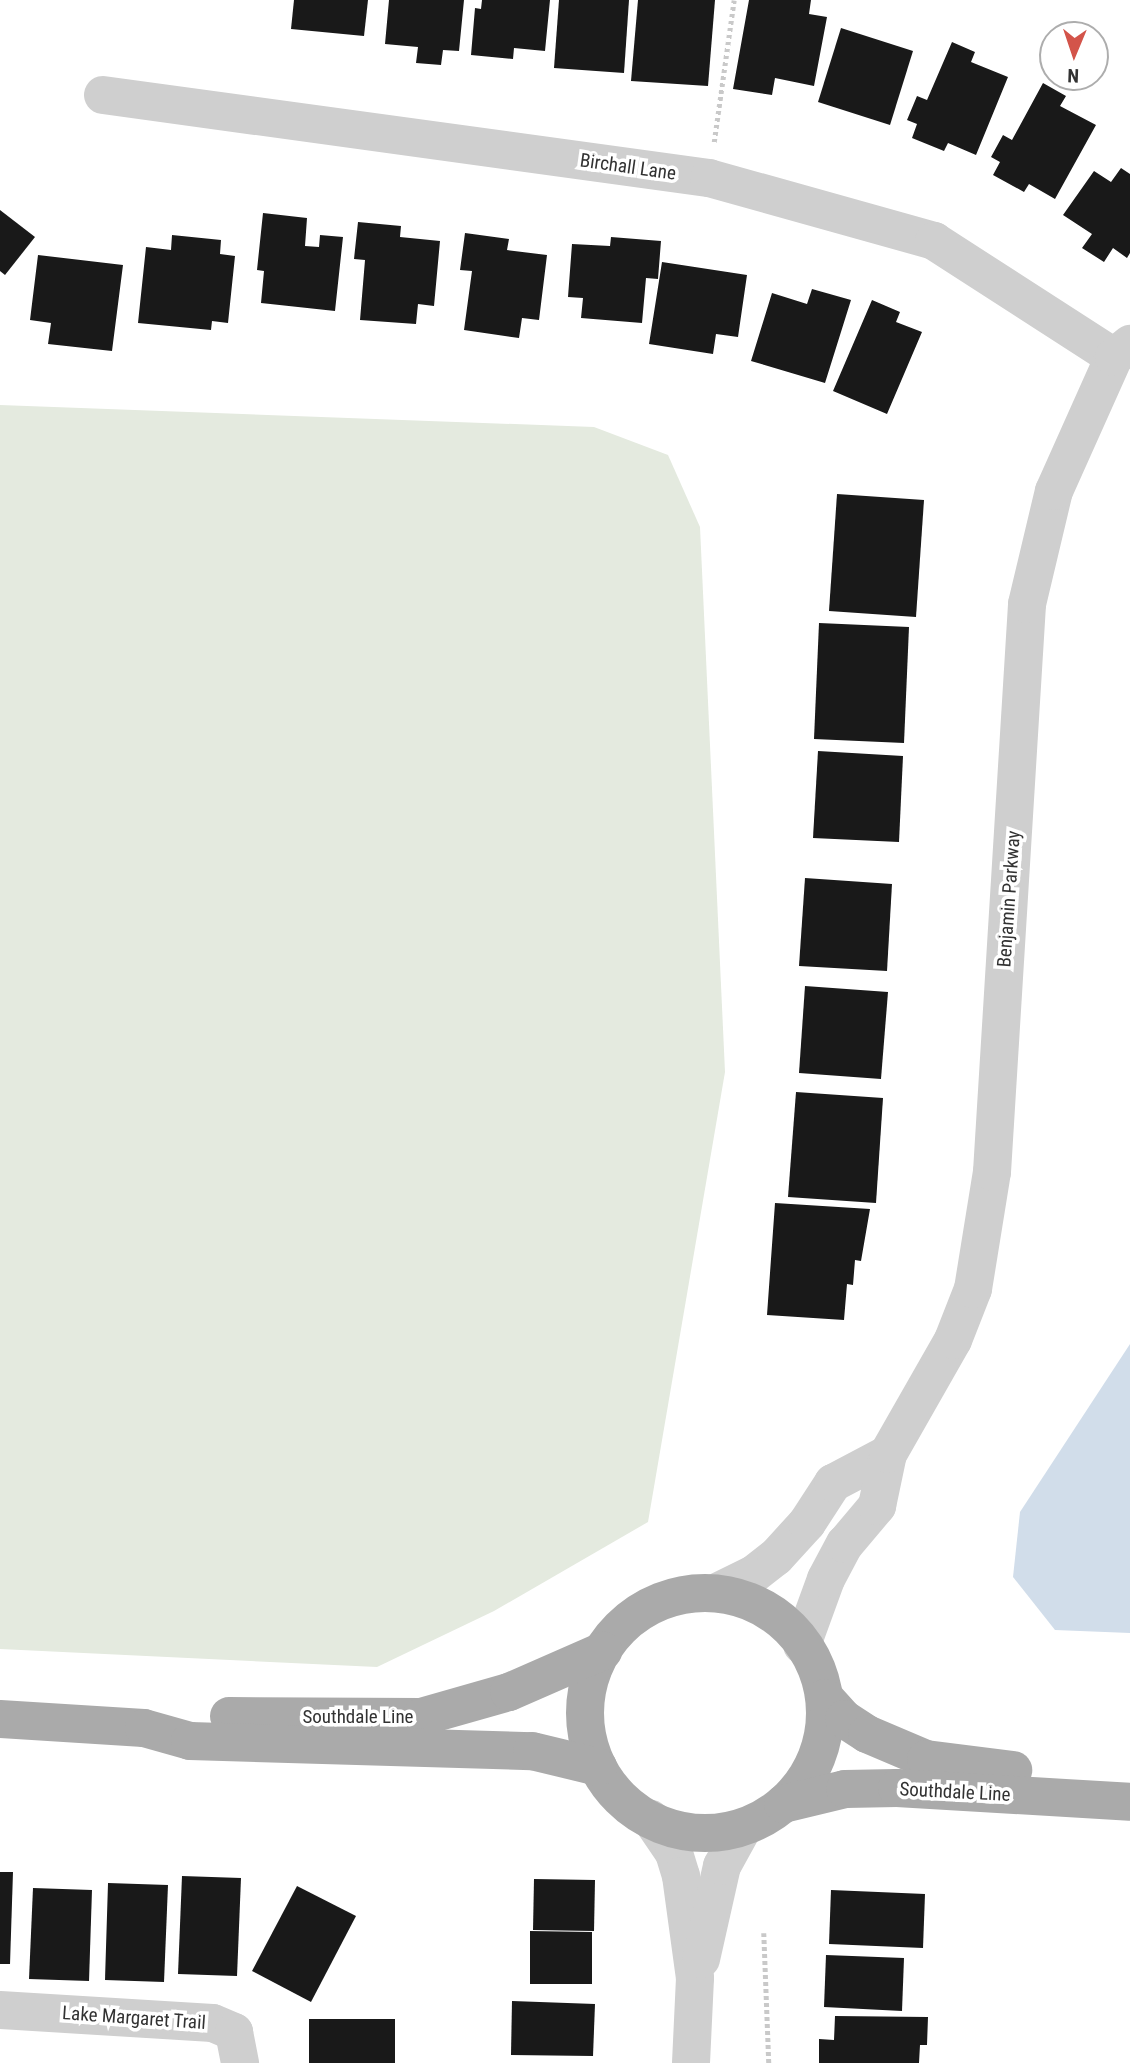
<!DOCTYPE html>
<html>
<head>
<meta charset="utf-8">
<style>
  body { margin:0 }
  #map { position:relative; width:1130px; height:2063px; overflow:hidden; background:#fff; font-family:"Roboto Condensed",sans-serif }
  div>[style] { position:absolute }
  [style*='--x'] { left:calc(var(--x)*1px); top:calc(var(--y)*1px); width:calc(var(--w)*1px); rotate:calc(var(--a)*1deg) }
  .green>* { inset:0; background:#e4eadf }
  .water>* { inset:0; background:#d1ddea }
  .building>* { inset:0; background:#191919 }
  .path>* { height:4.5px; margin-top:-2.25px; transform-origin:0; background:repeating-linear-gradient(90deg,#c9c9c9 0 3.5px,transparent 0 7px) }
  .minor>* { height:38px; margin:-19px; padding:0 19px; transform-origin:19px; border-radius:19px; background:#cfcfcf }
  .major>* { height:38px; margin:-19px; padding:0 19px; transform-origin:19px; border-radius:19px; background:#aaa }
  .major>.ring { margin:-19px; padding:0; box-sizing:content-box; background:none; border:38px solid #aaa; border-radius:50% }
  span { translate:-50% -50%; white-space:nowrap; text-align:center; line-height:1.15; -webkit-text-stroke:7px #fff; paint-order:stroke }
  .street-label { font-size:19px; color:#323232 }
  .north { position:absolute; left:1039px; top:21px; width:70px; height:70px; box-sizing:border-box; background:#fff; border:2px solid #adadad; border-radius:50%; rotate:182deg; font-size:19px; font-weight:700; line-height:28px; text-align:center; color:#323232 }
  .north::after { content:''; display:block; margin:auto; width:24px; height:32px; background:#d3544a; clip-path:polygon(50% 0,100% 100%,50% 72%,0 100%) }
</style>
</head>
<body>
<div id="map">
  <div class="green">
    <i style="clip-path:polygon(0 405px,594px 427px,668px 455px,700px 527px,725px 1072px,648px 1522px,494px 1611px,377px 1667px,0 1649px)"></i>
  </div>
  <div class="water">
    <i style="clip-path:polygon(1130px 1344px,1130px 1633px,1055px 1630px,1013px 1577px,1020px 1512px)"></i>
  </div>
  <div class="building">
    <i style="clip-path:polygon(294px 0,368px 0,364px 36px,291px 29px)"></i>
    <i style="clip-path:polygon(389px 0,464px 0,459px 51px,443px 50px,441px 65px,416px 63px,418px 47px,385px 44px)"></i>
    <i style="clip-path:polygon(482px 0,550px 0,545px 51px,514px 48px,513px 59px,471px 55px,475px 8px,481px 9px)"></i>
    <i style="clip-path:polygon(559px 0,629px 0,624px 73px,554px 68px)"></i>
    <i style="clip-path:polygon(638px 0,715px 0,708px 86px,631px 81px)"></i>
    <i style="clip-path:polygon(749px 0,811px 0,809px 14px,827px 17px,814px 86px,775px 78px,772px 95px,733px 89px)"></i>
    <i style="clip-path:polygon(841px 28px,913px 51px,890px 125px,818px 102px)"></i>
    <i style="clip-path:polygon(952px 42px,975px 52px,971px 62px,1008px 77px,976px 155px,948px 143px,944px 151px,912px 138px,917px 124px,907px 120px,917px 96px,927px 100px)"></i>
    <i style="clip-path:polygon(1043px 83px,1066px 96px,1060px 106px,1096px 125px,1055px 199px,1029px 184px,1024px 192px,993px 175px,1000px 162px,991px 157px,1003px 135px,1012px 140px)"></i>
    <i style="clip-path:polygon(1121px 168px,1130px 174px,1130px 253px,1127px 258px,1113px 248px,1104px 262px,1082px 248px,1092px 234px,1063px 215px,1094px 171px,1111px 182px)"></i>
    <i style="clip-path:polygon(0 210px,35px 237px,5px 275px,0 271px)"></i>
    <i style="clip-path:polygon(263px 213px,307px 218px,305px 246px,319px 247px,320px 235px,343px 237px,335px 311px,261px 303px,264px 271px,257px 270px)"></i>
    <i style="clip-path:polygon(358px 222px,401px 226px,400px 237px,440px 241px,434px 306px,418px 304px,416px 324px,360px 320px,365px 260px,354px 259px)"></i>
    <i style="clip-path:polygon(465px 233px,509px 239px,507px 250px,547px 255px,539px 320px,522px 318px,519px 338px,464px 330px,472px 271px,460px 270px)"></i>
    <i style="clip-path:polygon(172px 235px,221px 240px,220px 254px,235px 256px,228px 323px,212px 321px,211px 330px,138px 323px,146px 247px,171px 250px)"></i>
    <i style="clip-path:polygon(611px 237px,661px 241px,658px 279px,646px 278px,642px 323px,581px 318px,583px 298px,568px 297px,572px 244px,610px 246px)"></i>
    <i style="clip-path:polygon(38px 255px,123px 265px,112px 351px,48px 344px,51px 323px,30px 320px)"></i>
    <i style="clip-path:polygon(662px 262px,747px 275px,738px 337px,716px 334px,713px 354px,649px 344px)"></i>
    <i style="clip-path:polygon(812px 289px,851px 300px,825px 383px,751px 361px,772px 293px,807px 304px)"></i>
    <i style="clip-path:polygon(872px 300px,900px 312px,896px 322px,922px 332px,887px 414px,833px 391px)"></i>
    <i style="clip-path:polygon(837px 494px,924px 500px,916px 617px,829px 611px)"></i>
    <i style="clip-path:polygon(819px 623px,909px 627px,904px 743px,814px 739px)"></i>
    <i style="clip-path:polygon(818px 751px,903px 756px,899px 842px,813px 838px)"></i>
    <i style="clip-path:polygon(805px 878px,892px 884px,887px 971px,799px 966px)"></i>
    <i style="clip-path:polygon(805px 986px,888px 992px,881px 1079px,799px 1073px)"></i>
    <i style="clip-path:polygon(796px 1092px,883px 1098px,876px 1203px,788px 1197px)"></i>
    <i style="clip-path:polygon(775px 1203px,870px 1209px,861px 1261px,855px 1260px,853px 1285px,847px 1284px,844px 1320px,767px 1315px)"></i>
    <i style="clip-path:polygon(0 1872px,13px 1872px,10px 1964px,0 1964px)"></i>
    <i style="clip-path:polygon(182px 1876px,241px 1878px,237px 1976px,178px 1974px)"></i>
    <i style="clip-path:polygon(534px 1879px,595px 1880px,594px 1931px,533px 1930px)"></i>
    <i style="clip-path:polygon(108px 1883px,168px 1885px,164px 1982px,105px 1980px)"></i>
    <i style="clip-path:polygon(297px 1886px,356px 1916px,311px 2002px,252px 1971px)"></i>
    <i style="clip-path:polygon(33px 1888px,92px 1890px,89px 1981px,29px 1979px)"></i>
    <i style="clip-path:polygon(831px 1890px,925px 1894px,923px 1948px,829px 1944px)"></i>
    <i style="clip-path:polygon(530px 1931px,592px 1932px,592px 1984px,530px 1984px)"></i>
    <i style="clip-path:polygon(826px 1955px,904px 1958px,902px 2011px,824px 2007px)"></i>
    <i style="clip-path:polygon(512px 2001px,595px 2004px,593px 2056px,511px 2055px)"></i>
    <i style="clip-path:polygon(835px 2016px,928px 2017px,927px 2045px,920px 2045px,919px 2063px,819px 2063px,819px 2039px,834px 2040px)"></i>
    <i style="clip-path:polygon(309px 2019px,395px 2019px,395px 2063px,309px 2063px)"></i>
  </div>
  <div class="path">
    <i style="--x:714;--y:142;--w:143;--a:-82"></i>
    <i style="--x:764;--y:1933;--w:130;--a:87.8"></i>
  </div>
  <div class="minor">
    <i style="--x:103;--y:95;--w:612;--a:7.8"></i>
    <i style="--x:709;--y:178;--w:234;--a:15.6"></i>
    <i style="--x:934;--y:241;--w:214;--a:32.8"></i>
    <i style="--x:715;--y:1593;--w:43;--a:-26"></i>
    <i style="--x:754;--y:1574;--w:28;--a:-38"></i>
    <i style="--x:776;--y:1557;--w:46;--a:-47.6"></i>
    <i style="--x:807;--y:1523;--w:48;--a:-57"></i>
    <i style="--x:833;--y:1483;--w:62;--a:-27.8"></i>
    <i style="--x:802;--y:1645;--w:70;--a:-70"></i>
    <i style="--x:826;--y:1579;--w:40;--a:-62"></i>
    <i style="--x:845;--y:1544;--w:50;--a:-49.9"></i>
    <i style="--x:877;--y:1506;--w:53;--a:-78.1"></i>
    <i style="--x:888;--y:1454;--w:131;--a:-60.3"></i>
    <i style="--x:953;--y:1340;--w:55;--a:-68.6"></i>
    <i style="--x:973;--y:1289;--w:119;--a:-80.8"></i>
    <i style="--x:992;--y:1172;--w:569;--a:-86.47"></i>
    <i style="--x:1027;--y:604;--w:116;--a:-76.6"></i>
    <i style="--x:1054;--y:491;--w:147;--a:-65.9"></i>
    <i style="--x:1114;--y:357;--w:21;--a:-39"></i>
    <i style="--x:651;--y:1819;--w:41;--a:55.9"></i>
    <i style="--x:674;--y:1853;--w:24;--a:73"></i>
    <i style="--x:681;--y:1876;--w:103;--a:82.2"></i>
    <i style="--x:695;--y:1978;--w:85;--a:92.7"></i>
    <i style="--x:701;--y:1959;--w:95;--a:-77.3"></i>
    <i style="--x:722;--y:1866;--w:43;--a:-61.1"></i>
    <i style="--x:0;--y:2010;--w:213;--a:3.5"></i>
    <i style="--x:213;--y:2023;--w:23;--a:23"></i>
    <i style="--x:234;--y:2032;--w:32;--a:79"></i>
  </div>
  <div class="major">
    <i class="ring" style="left:585px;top:1593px;width:202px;height:202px"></i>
    <i style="--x:825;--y:1698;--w:28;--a:48"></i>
    <i style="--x:844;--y:1719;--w:27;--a:33"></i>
    <i style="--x:867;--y:1734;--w:64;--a:23"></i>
    <i style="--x:926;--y:1759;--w:88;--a:7.2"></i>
    <i style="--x:229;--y:1716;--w:192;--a:0.3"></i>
    <i style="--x:421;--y:1717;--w:91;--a:-15.9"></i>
    <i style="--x:509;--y:1692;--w:103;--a:-23.6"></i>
    <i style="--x:0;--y:1719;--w:144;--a:3.6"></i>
    <i style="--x:144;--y:1728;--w:48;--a:15.8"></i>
    <i style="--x:190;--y:1741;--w:342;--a:1.7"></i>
    <i style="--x:532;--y:1751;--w:68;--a:13.6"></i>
    <i style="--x:783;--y:1804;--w:64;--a:-13.6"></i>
    <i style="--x:845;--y:1789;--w:52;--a:-1.1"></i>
    <i style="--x:897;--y:1788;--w:233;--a:3.4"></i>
  </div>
  <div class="street-label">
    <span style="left:628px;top:167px;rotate:8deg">Birchall Lane</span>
    <span style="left:1009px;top:899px;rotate:-86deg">Benjamin Parkway</span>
    <span style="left:358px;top:1717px">Southdale Line</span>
    <span style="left:955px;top:1792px;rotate:3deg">Southdale Line</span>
    <span style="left:134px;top:2018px;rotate:4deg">Lake Margaret Trail</span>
  </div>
  <div class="north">N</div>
</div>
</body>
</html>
